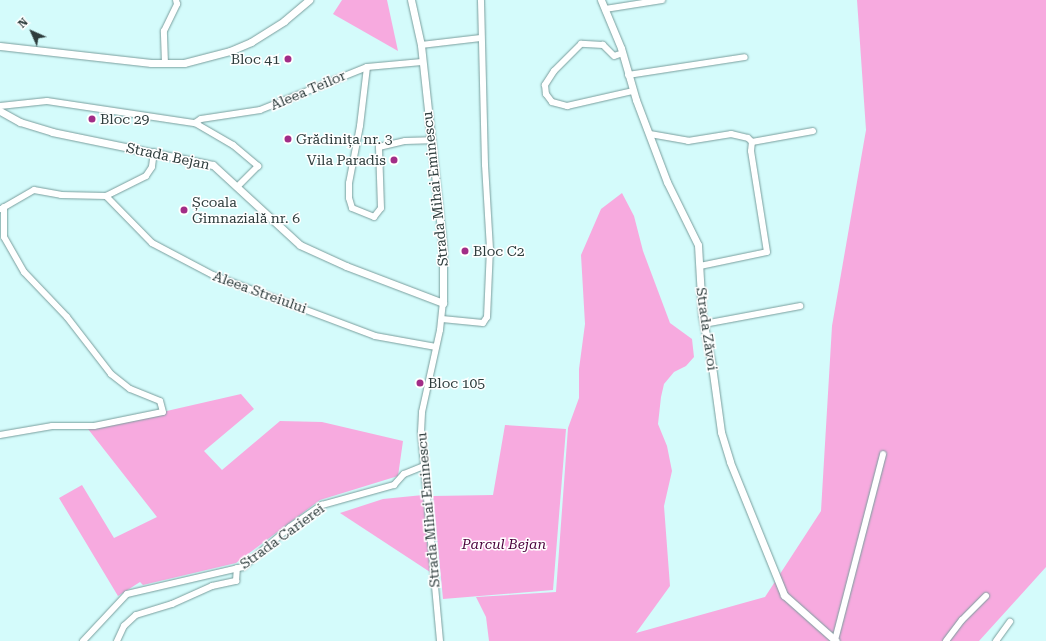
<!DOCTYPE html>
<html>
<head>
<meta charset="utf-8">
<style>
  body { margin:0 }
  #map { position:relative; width:1046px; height:641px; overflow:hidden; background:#d4fbfb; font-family:"Roboto Serif",serif }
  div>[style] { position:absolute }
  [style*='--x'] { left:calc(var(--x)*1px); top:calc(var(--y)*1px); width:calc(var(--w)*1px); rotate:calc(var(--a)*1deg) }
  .green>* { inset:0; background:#f7aadf }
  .roads { filter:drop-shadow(0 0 1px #799e9d) drop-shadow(0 0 1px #799e9d) }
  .minor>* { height:6px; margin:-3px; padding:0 3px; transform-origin:3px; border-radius:3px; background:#fff }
  .tertiary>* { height:7px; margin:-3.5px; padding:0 3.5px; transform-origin:3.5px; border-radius:3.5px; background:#fff }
  .dots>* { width:11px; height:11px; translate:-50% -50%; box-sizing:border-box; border:2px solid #fff; border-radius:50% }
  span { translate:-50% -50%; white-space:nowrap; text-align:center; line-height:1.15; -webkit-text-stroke:3px #fff; paint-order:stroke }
  .poi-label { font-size:14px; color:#2e3d3d }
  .right { translate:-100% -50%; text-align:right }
  .left { translate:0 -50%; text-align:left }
  .street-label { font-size:14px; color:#2e3d3d }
  .park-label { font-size:14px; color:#4b023c; font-style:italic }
  .north { position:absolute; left:12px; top:12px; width:40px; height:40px; -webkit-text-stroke:3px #fff; paint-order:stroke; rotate:315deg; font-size:11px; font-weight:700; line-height:16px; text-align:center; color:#2e3d3d }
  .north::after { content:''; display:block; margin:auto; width:14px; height:18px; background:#2e3d3d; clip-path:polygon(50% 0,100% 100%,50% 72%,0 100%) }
</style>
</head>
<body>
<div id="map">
  <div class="green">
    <i style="clip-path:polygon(342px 0,387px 0,398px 51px,333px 14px)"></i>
    <i style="clip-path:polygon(857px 0,1046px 0,1046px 567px,979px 641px,489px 641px,486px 617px,476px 597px,556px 592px,568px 428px,579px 398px,579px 369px,585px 324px,581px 255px,601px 209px,622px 193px,634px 216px,643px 251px,670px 323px,692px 339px,694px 357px,686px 366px,674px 372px,664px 384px,661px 397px,658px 424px,667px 446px,672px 471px,664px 506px,670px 586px,636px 633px,765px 597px,821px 511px,832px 326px,866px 130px)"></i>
    <i style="clip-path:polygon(241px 394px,254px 409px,204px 451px,222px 470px,280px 421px,322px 422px,403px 441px,398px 476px,320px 500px,236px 563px,143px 585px,140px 582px,118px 596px,59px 498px,82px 485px,114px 538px,157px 517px,88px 429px)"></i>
    <i style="clip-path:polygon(505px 425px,566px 429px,553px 590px,443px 599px,433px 496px,493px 495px)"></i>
    <i style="clip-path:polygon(423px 495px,430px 572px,340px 513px,383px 499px)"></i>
  </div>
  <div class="roads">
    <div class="minor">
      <i style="--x:605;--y:9;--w:58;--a:-9"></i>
      <i style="--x:421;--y:45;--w:60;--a:-6.7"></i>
      <i style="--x:623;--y:53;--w:9;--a:162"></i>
      <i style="--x:614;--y:56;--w:16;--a:-135"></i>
      <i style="--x:603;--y:45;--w:22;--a:-177"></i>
      <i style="--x:581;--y:44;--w:38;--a:135"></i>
      <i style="--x:554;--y:71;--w:17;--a:123"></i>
      <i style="--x:545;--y:85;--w:9;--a:84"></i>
      <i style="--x:546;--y:94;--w:10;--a:53"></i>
      <i style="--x:552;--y:102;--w:16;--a:15"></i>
      <i style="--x:567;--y:106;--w:68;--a:-12.8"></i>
      <i style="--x:165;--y:64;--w:33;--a:-92"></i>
      <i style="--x:164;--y:31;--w:30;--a:-64"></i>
      <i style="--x:177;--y:4;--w:4;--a:-104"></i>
      <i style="--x:367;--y:67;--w:59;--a:96.8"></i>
      <i style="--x:360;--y:126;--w:58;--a:100.9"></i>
      <i style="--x:349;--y:183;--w:15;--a:90"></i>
      <i style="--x:349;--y:198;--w:10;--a:73"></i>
      <i style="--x:352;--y:208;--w:24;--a:22"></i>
      <i style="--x:374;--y:217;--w:11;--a:-52"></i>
      <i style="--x:381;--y:208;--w:61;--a:-91.9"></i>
      <i style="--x:379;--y:147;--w:27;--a:-13"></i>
      <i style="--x:405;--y:141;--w:25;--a:-2"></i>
      <i style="--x:628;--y:75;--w:118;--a:-8.7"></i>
      <i style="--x:0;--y:106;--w:47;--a:-6.1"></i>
      <i style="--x:47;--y:101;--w:150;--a:8.5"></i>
      <i style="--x:195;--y:123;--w:44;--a:30.1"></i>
      <i style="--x:233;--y:145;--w:33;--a:40"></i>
      <i style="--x:258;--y:166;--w:28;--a:135"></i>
      <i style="--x:195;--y:123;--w:7;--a:-34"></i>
      <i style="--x:201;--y:119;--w:60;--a:-8.7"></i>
      <i style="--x:260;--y:110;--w:115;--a:-21.9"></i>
      <i style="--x:367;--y:67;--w:55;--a:-5.2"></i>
      <i style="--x:650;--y:134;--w:39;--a:10"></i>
      <i style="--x:688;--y:141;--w:44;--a:-9.2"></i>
      <i style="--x:731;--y:134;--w:17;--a:13"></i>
      <i style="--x:748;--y:138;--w:6;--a:45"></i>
      <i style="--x:752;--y:142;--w:62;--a:-10.2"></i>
      <i style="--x:154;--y:152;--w:15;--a:98"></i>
      <i style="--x:152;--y:167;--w:11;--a:124"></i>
      <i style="--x:146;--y:176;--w:45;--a:153.4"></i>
      <i style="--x:106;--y:196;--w:66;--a:45.6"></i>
      <i style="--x:152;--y:243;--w:69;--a:27.7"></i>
      <i style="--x:213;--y:275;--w:173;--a:20.6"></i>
      <i style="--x:375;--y:336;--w:62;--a:10.2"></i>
      <i style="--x:1;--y:209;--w:38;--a:-30"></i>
      <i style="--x:34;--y:190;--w:27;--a:10"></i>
      <i style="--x:61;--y:195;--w:45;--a:1.3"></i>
      <i style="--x:700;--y:266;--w:68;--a:-11.8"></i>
      <i style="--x:767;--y:252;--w:102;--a:-99"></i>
      <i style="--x:751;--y:151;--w:9;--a:-84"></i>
      <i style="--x:442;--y:319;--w:41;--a:5.6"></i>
      <i style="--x:483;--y:323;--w:7;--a:-56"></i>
      <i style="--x:487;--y:317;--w:68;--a:-87.5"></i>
      <i style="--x:490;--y:249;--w:84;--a:-93.4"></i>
      <i style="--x:485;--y:165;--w:165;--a:-91.4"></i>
      <i style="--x:704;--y:324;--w:98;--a:-10.6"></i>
      <i style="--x:0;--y:435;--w:53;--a:-9.8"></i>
      <i style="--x:52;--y:426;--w:42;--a:0"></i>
      <i style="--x:94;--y:426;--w:70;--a:-11.5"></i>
      <i style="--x:163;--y:412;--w:11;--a:-105"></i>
      <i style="--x:160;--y:401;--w:32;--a:-158"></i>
      <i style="--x:130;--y:389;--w:24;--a:-142"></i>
      <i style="--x:111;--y:374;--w:72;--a:-127.7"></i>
      <i style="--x:67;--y:317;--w:62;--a:-133.7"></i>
      <i style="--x:24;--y:272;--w:40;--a:-119.7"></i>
      <i style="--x:4;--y:237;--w:30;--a:-90"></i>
      <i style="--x:835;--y:640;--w:192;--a:-75.5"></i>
      <i style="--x:83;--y:641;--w:64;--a:-46.9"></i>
      <i style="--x:127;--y:594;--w:119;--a:-13.1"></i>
      <i style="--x:243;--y:567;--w:62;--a:-40.4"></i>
      <i style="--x:290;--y:527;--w:39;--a:-35"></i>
      <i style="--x:322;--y:505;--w:75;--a:-15.5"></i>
      <i style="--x:394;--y:485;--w:15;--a:-48"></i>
      <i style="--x:404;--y:474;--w:22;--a:-22"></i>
      <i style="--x:117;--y:641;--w:17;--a:-65"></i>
      <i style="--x:124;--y:626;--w:16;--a:-43"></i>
      <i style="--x:136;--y:615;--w:38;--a:-17"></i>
      <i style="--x:172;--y:604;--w:44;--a:-24.2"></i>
      <i style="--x:212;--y:586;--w:25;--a:-12"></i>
      <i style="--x:236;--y:581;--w:13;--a:-86"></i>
      <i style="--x:440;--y:641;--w:210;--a:-95.2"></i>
      <i style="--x:421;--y:432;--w:20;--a:-87"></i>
      <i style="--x:422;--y:412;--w:84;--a:-77.6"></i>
      <i style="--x:440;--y:330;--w:27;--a:-84"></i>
      <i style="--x:946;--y:641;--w:26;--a:-53"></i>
      <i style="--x:962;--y:620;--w:34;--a:-45"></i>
      <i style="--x:996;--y:641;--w:24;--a:-54"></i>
    </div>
    <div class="tertiary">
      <i style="--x:601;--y:0;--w:52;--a:67.4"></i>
      <i style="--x:621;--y:48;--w:54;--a:73.9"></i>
      <i style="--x:636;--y:100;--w:88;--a:69.3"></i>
      <i style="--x:667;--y:182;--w:70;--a:63.8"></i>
      <i style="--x:698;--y:245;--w:70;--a:86.7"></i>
      <i style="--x:702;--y:315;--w:52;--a:78.9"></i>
      <i style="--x:712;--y:366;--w:67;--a:82.2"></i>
      <i style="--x:721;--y:432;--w:31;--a:73"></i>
      <i style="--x:730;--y:462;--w:144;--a:67.9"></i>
      <i style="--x:784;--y:595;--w:69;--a:41.5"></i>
      <i style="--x:0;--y:46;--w:152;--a:6.4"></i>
      <i style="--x:151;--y:63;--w:33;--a:0"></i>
      <i style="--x:184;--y:63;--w:48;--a:-14.6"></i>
      <i style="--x:230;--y:51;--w:23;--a:-23"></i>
      <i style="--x:251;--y:42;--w:39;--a:-32"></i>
      <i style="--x:284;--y:21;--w:33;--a:-40"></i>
      <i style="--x:0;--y:111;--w:23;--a:29"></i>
      <i style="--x:20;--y:122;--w:34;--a:17"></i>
      <i style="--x:52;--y:132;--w:164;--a:11.6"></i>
      <i style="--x:213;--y:165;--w:118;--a:42.6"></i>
      <i style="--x:300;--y:245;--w:51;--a:24.5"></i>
      <i style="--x:346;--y:266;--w:104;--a:20.9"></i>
      <i style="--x:443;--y:303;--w:55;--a:-90"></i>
      <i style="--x:443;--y:248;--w:204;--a:-96.2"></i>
      <i style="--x:421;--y:45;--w:46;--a:-102.5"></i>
    </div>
  </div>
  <div class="dots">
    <i style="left:288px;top:59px;background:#a22d87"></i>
    <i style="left:92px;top:119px;background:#a22d87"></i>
    <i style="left:288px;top:139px;background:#a22d87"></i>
    <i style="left:394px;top:160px;background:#a22d87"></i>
    <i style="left:184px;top:210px;background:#a22d87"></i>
    <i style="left:465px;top:251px;background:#a22d87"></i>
    <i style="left:420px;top:383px;background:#a22d87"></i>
  </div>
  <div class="poi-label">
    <span class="right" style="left:280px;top:59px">Bloc 41</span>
    <span class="left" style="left:100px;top:119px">Bloc 29</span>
    <span class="left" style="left:296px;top:139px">Grădinița nr. 3</span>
    <span class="right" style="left:386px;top:160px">Vila Paradis</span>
    <span class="left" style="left:192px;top:210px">Școala<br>Gimnazială nr. 6</span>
    <span class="left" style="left:473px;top:251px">Bloc C2</span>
    <span class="left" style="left:428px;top:383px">Bloc 105</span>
  </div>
  <div class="street-label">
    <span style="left:308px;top:90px;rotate:-23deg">Aleea Teilor</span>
    <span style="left:168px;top:156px;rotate:12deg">Strada Bejan</span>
    <span style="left:435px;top:189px;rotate:-96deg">Strada Mihai Eminescu</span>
    <span style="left:260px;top:292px;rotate:20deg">Aleea Streiului</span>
    <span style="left:707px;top:329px;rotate:82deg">Strada Zăvoi</span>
    <span style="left:428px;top:510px;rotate:-95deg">Strada Mihai Eminescu</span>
    <span style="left:282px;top:536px;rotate:-36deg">Strada Carierei</span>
  </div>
  <div class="park-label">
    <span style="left:504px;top:544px">Parcul Bejan</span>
  </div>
  <div class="north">N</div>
</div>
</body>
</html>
